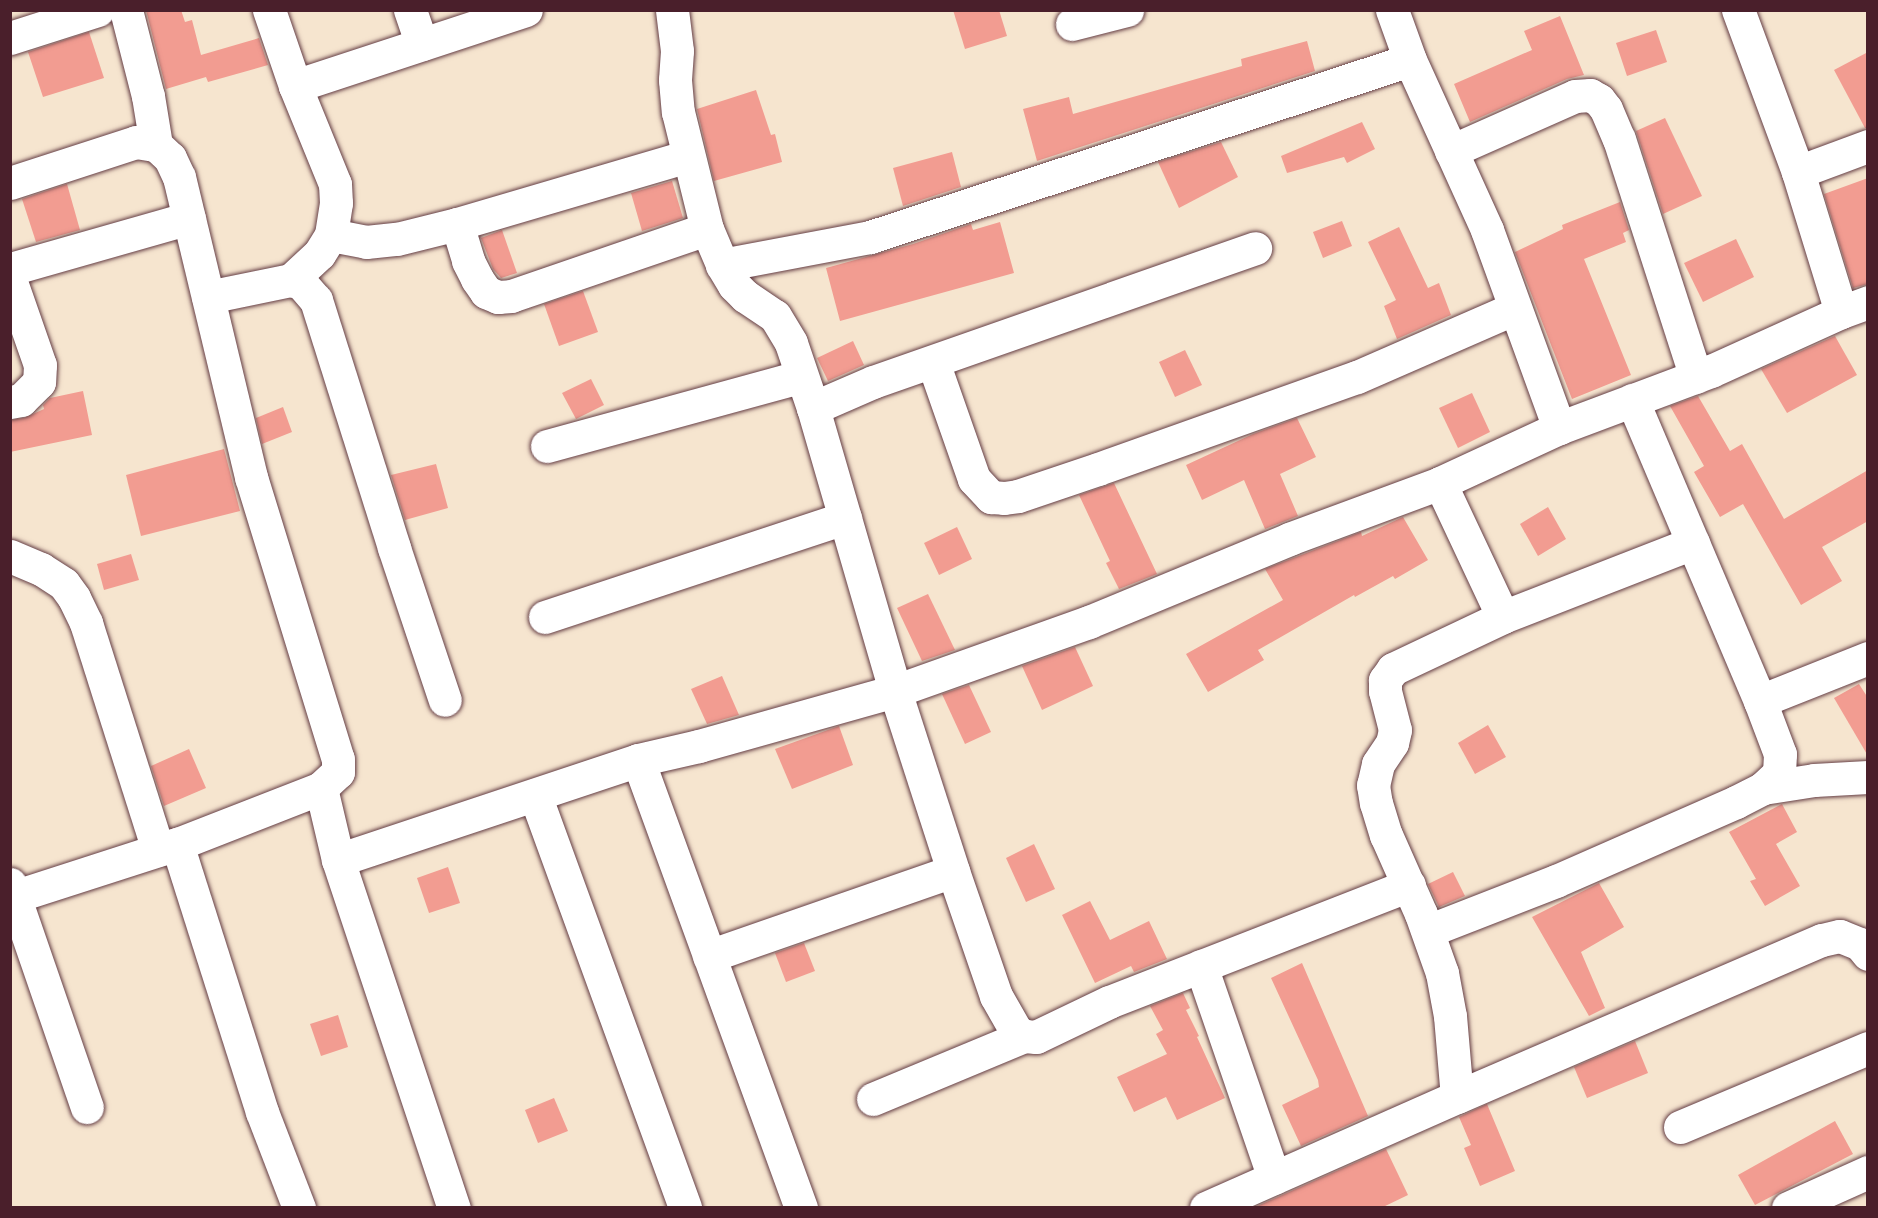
<!DOCTYPE html>
<html>
<head>
<meta charset="utf-8">
<style>
  body { margin:0 }
  #map { position:relative; width:1878px; height:1218px; overflow:hidden; background:#f6e5cf; font-family:"Patrick Hand",sans-serif }
  div>[style] { position:absolute }
  [style*='--x'] { left:calc(var(--x)*1px); top:calc(var(--y)*1px); width:calc(var(--w)*1px); rotate:calc(var(--a)*1deg) }
  .building>* { inset:0; background:#f29c91 }
  .roads { filter:drop-shadow(0 0 2px #643d44) drop-shadow(0 0 2px #643d44) }
  .minor>* { height:33px; margin:-16.5px; padding:0 16.5px; transform-origin:16.5px; border-radius:16.5px; background:#fff }
  span { translate:-50% -50%; white-space:nowrap; text-align:center; line-height:1.15; -webkit-text-stroke:6px #fff; paint-order:stroke }
  .frame { position:absolute; inset:0; border:12px solid #4a1f2b; pointer-events:none }
</style>
</head>
<body>
<div id="map">
  <div class="building">
    <i style="clip-path:polygon(146px 10px,181px 10px,185px 22px,192px 20px,201px 55px,259px 38px,268px 65px,208px 82px,206px 77px,166px 89px)"></i>
    <i style="clip-path:polygon(953px 10px,999px 10px,1007px 36px,965px 49px)"></i>
    <i style="clip-path:polygon(1560px 16px,1584px 75px,1567px 79px,1470px 122px,1454px 84px,1532px 50px,1524px 31px)"></i>
    <i style="clip-path:polygon(1656px 30px,1667px 62px,1627px 76px,1616px 43px)"></i>
    <i style="clip-path:polygon(89px 32px,104px 78px,43px 97px,28px 52px)"></i>
    <i style="clip-path:polygon(1307px 41px,1315px 71px,1037px 161px,1023px 109px,1069px 97px,1073px 114px,1242px 66px,1241px 59px)"></i>
    <i style="clip-path:polygon(1868px 52px,1868px 128px,1865px 128px,1834px 70px)"></i>
    <i style="clip-path:polygon(756px 90px,771px 135px,775px 134px,782px 162px,714px 181px,697px 109px)"></i>
    <i style="clip-path:polygon(1665px 118px,1702px 196px,1663px 214px,1636px 131px)"></i>
    <i style="clip-path:polygon(1362px 122px,1375px 149px,1347px 163px,1344px 157px,1287px 173px,1281px 156px)"></i>
    <i style="clip-path:polygon(1221px 142px,1238px 177px,1179px 208px,1158px 162px)"></i>
    <i style="clip-path:polygon(952px 152px,961px 187px,903px 206px,893px 168px)"></i>
    <i style="clip-path:polygon(1868px 178px,1868px 284px,1853px 288px,1824px 194px)"></i>
    <i style="clip-path:polygon(672px 181px,683px 218px,642px 231px,631px 193px)"></i>
    <i style="clip-path:polygon(67px 184px,80px 230px,36px 242px,22px 199px)"></i>
    <i style="clip-path:polygon(1620px 202px,1629px 230px,1623px 233px,1626px 242px,1584px 259px,1631px 375px,1572px 399px,1515px 252px,1563px 229px,1562px 225px)"></i>
    <i style="clip-path:polygon(1342px 221px,1352px 246px,1323px 258px,1313px 232px)"></i>
    <i style="clip-path:polygon(1000px 222px,1014px 273px,840px 321px,826px 268px,913px 244px,971px 224px,973px 230px)"></i>
    <i style="clip-path:polygon(1399px 227px,1428px 288px,1439px 283px,1451px 315px,1397px 339px,1384px 306px,1396px 300px,1368px 242px)"></i>
    <i style="clip-path:polygon(502px 230px,517px 273px,501px 278px,493px 269px,481px 238px)"></i>
    <i style="clip-path:polygon(1736px 239px,1754px 277px,1703px 302px,1684px 263px)"></i>
    <i style="clip-path:polygon(583px 291px,598px 332px,559px 346px,544px 304px)"></i>
    <i style="clip-path:polygon(1835px 336px,1857px 375px,1787px 413px,1761px 369px)"></i>
    <i style="clip-path:polygon(853px 341px,864px 365px,828px 381px,817px 358px)"></i>
    <i style="clip-path:polygon(1185px 350px,1202px 385px,1175px 397px,1159px 362px)"></i>
    <i style="clip-path:polygon(591px 379px,604px 405px,576px 419px,562px 393px)"></i>
    <i style="clip-path:polygon(83px 391px,92px 435px,10px 452px,10px 420px,24px 418px,44px 409px,43px 405px,50px 398px)"></i>
    <i style="clip-path:polygon(1472px 393px,1490px 432px,1458px 448px,1439px 408px)"></i>
    <i style="clip-path:polygon(1698px 396px,1730px 451px,1742px 444px,1784px 519px,1868px 470px,1868px 521px,1822px 547px,1842px 581px,1801px 605px,1743px 504px,1720px 517px,1694px 472px,1704px 466px,1670px 406px)"></i>
    <i style="clip-path:polygon(283px 407px,292px 432px,262px 444px,256px 418px)"></i>
    <i style="clip-path:polygon(1297px 418px,1316px 457px,1280px 474px,1298px 516px,1265px 529px,1244px 480px,1202px 500px,1186px 465px,1253px 434px)"></i>
    <i style="clip-path:polygon(224px 449px,240px 511px,141px 536px,126px 475px)"></i>
    <i style="clip-path:polygon(436px 464px,448px 508px,405px 520px,391px 475px)"></i>
    <i style="clip-path:polygon(1114px 483px,1157px 574px,1119px 589px,1106px 563px,1110px 561px,1079px 495px)"></i>
    <i style="clip-path:polygon(1548px 507px,1566px 539px,1538px 556px,1520px 524px)"></i>
    <i style="clip-path:polygon(1403px 517px,1428px 560px,1395px 579px,1393px 576px,1355px 597px,1354px 595px,1258px 650px,1264px 660px,1208px 692px,1186px 654px,1283px 600px,1265px 569px,1361px 532px,1362px 536px)"></i>
    <i style="clip-path:polygon(957px 527px,972px 559px,939px 575px,924px 543px)"></i>
    <i style="clip-path:polygon(131px 554px,139px 580px,104px 590px,97px 564px)"></i>
    <i style="clip-path:polygon(928px 594px,955px 650px,922px 661px,897px 608px)"></i>
    <i style="clip-path:polygon(1075px 647px,1093px 686px,1042px 710px,1022px 666px)"></i>
    <i style="clip-path:polygon(722px 676px,739px 715px,707px 724px,691px 689px)"></i>
    <i style="clip-path:polygon(1859px 684px,1868px 698px,1868px 756px,1834px 698px)"></i>
    <i style="clip-path:polygon(969px 685px,991px 732px,965px 744px,942px 694px)"></i>
    <i style="clip-path:polygon(1488px 725px,1506px 757px,1475px 774px,1458px 743px)"></i>
    <i style="clip-path:polygon(839px 726px,853px 765px,792px 789px,775px 749px)"></i>
    <i style="clip-path:polygon(189px 749px,206px 788px,164px 806px,151px 766px)"></i>
    <i style="clip-path:polygon(1782px 804px,1797px 832px,1776px 844px,1800px 886px,1765px 906px,1750px 881px,1756px 879px,1729px 832px)"></i>
    <i style="clip-path:polygon(1034px 844px,1055px 889px,1026px 902px,1006px 858px)"></i>
    <i style="clip-path:polygon(448px 867px,460px 903px,429px 913px,417px 878px)"></i>
    <i style="clip-path:polygon(1453px 872px,1465px 896px,1439px 907px,1428px 884px)"></i>
    <i style="clip-path:polygon(1599px 883px,1624px 927px,1581px 952px,1605px 1008px,1589px 1016px,1532px 917px)"></i>
    <i style="clip-path:polygon(1090px 901px,1110px 940px,1149px 921px,1167px 959px,1134px 972px,1131px 966px,1095px 983px,1062px 915px)"></i>
    <i style="clip-path:polygon(804px 943px,815px 971px,786px 982px,775px 953px)"></i>
    <i style="clip-path:polygon(1302px 963px,1368px 1116px,1301px 1146px,1282px 1105px,1319px 1087px,1318px 1080px,1271px 978px)"></i>
    <i style="clip-path:polygon(1183px 993px,1190px 1008px,1186px 1010px,1199px 1036px,1197px 1037px,1225px 1098px,1177px 1120px,1166px 1097px,1134px 1112px,1117px 1077px,1167px 1054px,1156px 1034px,1163px 1030px,1150px 1006px)"></i>
    <i style="clip-path:polygon(338px 1015px,348px 1047px,321px 1056px,310px 1024px)"></i>
    <i style="clip-path:polygon(1635px 1041px,1648px 1073px,1587px 1098px,1574px 1067px)"></i>
    <i style="clip-path:polygon(554px 1098px,568px 1131px,538px 1143px,525px 1110px)"></i>
    <i style="clip-path:polygon(1487px 1104px,1515px 1171px,1480px 1186px,1464px 1148px,1471px 1145px,1459px 1117px)"></i>
    <i style="clip-path:polygon(1835px 1121px,1853px 1154px,1755px 1205px,1738px 1175px)"></i>
    <i style="clip-path:polygon(1386px 1149px,1408px 1195px,1381px 1208px,1253px 1208px)"></i>
  </div>
  <div class="roads">
    <div class="minor">
      <i style="--x:126;--y:10;--w:89;--a:75.7"></i>
      <i style="--x:148;--y:96;--w:50;--a:80.7"></i>
      <i style="--x:269;--y:10;--w:80;--a:71.1"></i>
      <i style="--x:295;--y:86;--w:106;--a:67.8"></i>
      <i style="--x:335;--y:184;--w:19;--a:87"></i>
      <i style="--x:336;--y:203;--w:32;--a:99"></i>
      <i style="--x:331;--y:235;--w:22;--a:122"></i>
      <i style="--x:319;--y:254;--w:38;--a:137"></i>
      <i style="--x:410;--y:10;--w:36;--a:71"></i>
      <i style="--x:672;--y:10;--w:41;--a:83"></i>
      <i style="--x:677;--y:51;--w:29;--a:94"></i>
      <i style="--x:675;--y:80;--w:32;--a:85"></i>
      <i style="--x:678;--y:112;--w:121;--a:76.1"></i>
      <i style="--x:707;--y:229;--w:39;--a:67"></i>
      <i style="--x:722;--y:265;--w:23;--a:59"></i>
      <i style="--x:734;--y:285;--w:16;--a:45"></i>
      <i style="--x:745;--y:296;--w:36;--a:34"></i>
      <i style="--x:775;--y:316;--w:31;--a:59"></i>
      <i style="--x:791;--y:343;--w:69;--a:71.3"></i>
      <i style="--x:813;--y:408;--w:295;--a:73.8"></i>
      <i style="--x:895;--y:691;--w:189;--a:72.1"></i>
      <i style="--x:953;--y:871;--w:132;--a:71"></i>
      <i style="--x:996;--y:996;--w:40;--a:60.3"></i>
      <i style="--x:1016;--y:1031;--w:9;--a:32"></i>
      <i style="--x:1024;--y:1036;--w:12;--a:5"></i>
      <i style="--x:1036;--y:1037;--w:81;--a:-25.6"></i>
      <i style="--x:1109;--y:1002;--w:322;--a:-21.3"></i>
      <i style="--x:1392;--y:10;--w:53;--a:70.2"></i>
      <i style="--x:1410;--y:60;--w:187;--a:65.6"></i>
      <i style="--x:1487;--y:230;--w:211;--a:70"></i>
      <i style="--x:1072;--y:24;--w:57;--a:-14.3"></i>
      <i style="--x:10;--y:38;--w:92;--a:-17.7"></i>
      <i style="--x:295;--y:86;--w:243;--a:-18.2"></i>
      <i style="--x:1451;--y:151;--w:136;--a:-23.9"></i>
      <i style="--x:1575;--y:96;--w:15;--a:-4"></i>
      <i style="--x:1590;--y:95;--w:10;--a:29"></i>
      <i style="--x:1599;--y:100;--w:11;--a:52"></i>
      <i style="--x:1606;--y:109;--w:33;--a:67"></i>
      <i style="--x:1619;--y:139;--w:250;--a:72.1"></i>
      <i style="--x:1798;--y:172;--w:75;--a:-20.4"></i>
      <i style="--x:10;--y:183;--w:133;--a:-18"></i>
      <i style="--x:136;--y:142;--w:20;--a:9"></i>
      <i style="--x:156;--y:145;--w:19;--a:43"></i>
      <i style="--x:170;--y:158;--w:21;--a:65"></i>
      <i style="--x:179;--y:177;--w:309;--a:76.5"></i>
      <i style="--x:251;--y:477;--w:295;--a:72.9"></i>
      <i style="--x:338;--y:759;--w:13;--a:90"></i>
      <i style="--x:338;--y:772;--w:23;--a:137"></i>
      <i style="--x:321;--y:788;--w:155;--a:158.7"></i>
      <i style="--x:177;--y:844;--w:176;--a:162.1"></i>
      <i style="--x:457;--y:224;--w:39;--a:73"></i>
      <i style="--x:468;--y:261;--w:20;--a:63"></i>
      <i style="--x:477;--y:279;--w:16;--a:55"></i>
      <i style="--x:486;--y:292;--w:13;--a:23"></i>
      <i style="--x:498;--y:297;--w:13;--a:-4"></i>
      <i style="--x:511;--y:296;--w:207;--a:-18.9"></i>
      <i style="--x:331;--y:235;--w:36;--a:11"></i>
      <i style="--x:366;--y:242;--w:31;--a:-6"></i>
      <i style="--x:397;--y:239;--w:62;--a:-14"></i>
      <i style="--x:457;--y:224;--w:241;--a:-16.4"></i>
      <i style="--x:722;--y:265;--w:151;--a:-10.7"></i>
      <i style="--x:870;--y:237;--w:568;--a:-18.15"></i>
      <i style="--x:10;--y:269;--w:186;--a:-15.9"></i>
      <i style="--x:10;--y:279;--w:91;--a:70.8"></i>
      <i style="--x:40;--y:365;--w:17;--a:93"></i>
      <i style="--x:39;--y:382;--w:25;--a:135"></i>
      <i style="--x:21;--y:400;--w:11;--a:170"></i>
      <i style="--x:208;--y:297;--w:85;--a:-11.6"></i>
      <i style="--x:291;--y:280;--w:10;--a:17"></i>
      <i style="--x:301;--y:283;--w:23;--a:49"></i>
      <i style="--x:316;--y:300;--w:260;--a:72.5"></i>
      <i style="--x:394;--y:548;--w:160;--a:71.5"></i>
      <i style="--x:1841;--y:312;--w:29;--a:-20"></i>
      <i style="--x:933;--y:362;--w:124;--a:70.7"></i>
      <i style="--x:974;--y:479;--w:25;--a:47"></i>
      <i style="--x:991;--y:497;--w:13;--a:4"></i>
      <i style="--x:1004;--y:498;--w:14;--a:-8"></i>
      <i style="--x:1018;--y:496;--w:84;--a:-18.6"></i>
      <i style="--x:1098;--y:469;--w:275;--a:-19.6"></i>
      <i style="--x:1357;--y:377;--w:172;--a:-23.6"></i>
      <i style="--x:813;--y:408;--w:65;--a:-23.4"></i>
      <i style="--x:873;--y:382;--w:405;--a:-19.3"></i>
      <i style="--x:547;--y:446;--w:262;--a:-15.3"></i>
      <i style="--x:1440;--y:483;--w:131;--a:-24.8"></i>
      <i style="--x:1559;--y:428;--w:162;--a:-20.6"></i>
      <i style="--x:1711;--y:371;--w:143;--a:-24.4"></i>
      <i style="--x:1841;--y:312;--w:146;--a:-107.1"></i>
      <i style="--x:1798;--y:172;--w:173;--a:-110.3"></i>
      <i style="--x:10;--y:556;--w:34;--a:23"></i>
      <i style="--x:41;--y:569;--w:27;--a:33"></i>
      <i style="--x:64;--y:584;--w:17;--a:54"></i>
      <i style="--x:74;--y:598;--w:28;--a:64"></i>
      <i style="--x:86;--y:623;--w:238;--a:72.4"></i>
      <i style="--x:545;--y:617;--w:316;--a:-18.3"></i>
      <i style="--x:1503;--y:617;--w:204;--a:-21.3"></i>
      <i style="--x:1760;--y:701;--w:116;--a:-21.7"></i>
      <i style="--x:638;--y:760;--w:477;--a:70"></i>
      <i style="--x:321;--y:788;--w:74;--a:76.7"></i>
      <i style="--x:338;--y:860;--w:367;--a:71.6"></i>
      <i style="--x:1763;--y:788;--w:52;--a:-8.9"></i>
      <i style="--x:1814;--y:780;--w:54;--a:-3.2"></i>
      <i style="--x:535;--y:795;--w:439;--a:70"></i>
      <i style="--x:177;--y:844;--w:281;--a:72.4"></i>
      <i style="--x:262;--y:1112;--w:103;--a:68.9"></i>
      <i style="--x:338;--y:860;--w:316;--a:-18.4"></i>
      <i style="--x:638;--y:760;--w:63;--a:-12.9"></i>
      <i style="--x:699;--y:746;--w:204;--a:-15.7"></i>
      <i style="--x:895;--y:691;--w:206;--a:-19.6"></i>
      <i style="--x:1089;--y:622;--w:217;--a:-22.5"></i>
      <i style="--x:1289;--y:539;--w:161;--a:-20.3"></i>
      <i style="--x:1440;--y:483;--w:148;--a:64.8"></i>
      <i style="--x:1503;--y:617;--w:122;--a:154.7"></i>
      <i style="--x:1393;--y:669;--w:14;--a:126"></i>
      <i style="--x:1385;--y:680;--w:11;--a:90"></i>
      <i style="--x:1385;--y:691;--w:40;--a:75.6"></i>
      <i style="--x:1395;--y:730;--w:13;--a:103"></i>
      <i style="--x:1392;--y:743;--w:25;--a:124"></i>
      <i style="--x:1378;--y:764;--w:22;--a:103"></i>
      <i style="--x:1373;--y:785;--w:18;--a:81"></i>
      <i style="--x:1376;--y:803;--w:34;--a:73"></i>
      <i style="--x:1386;--y:835;--w:86;--a:66.1"></i>
      <i style="--x:1421;--y:914;--w:63;--a:70.4"></i>
      <i style="--x:1442;--y:973;--w:44;--a:79.5"></i>
      <i style="--x:1450;--y:1016;--w:81;--a:85.1"></i>
      <i style="--x:1457;--y:1097;--w:397;--a:-23.3"></i>
      <i style="--x:1822;--y:940;--w:18;--a:-13"></i>
      <i style="--x:1840;--y:936;--w:22;--a:22"></i>
      <i style="--x:1860;--y:944;--w:13;--a:51"></i>
      <i style="--x:10;--y:884;--w:236;--a:71"></i>
      <i style="--x:1428;--y:931;--w:137;--a:-21.3"></i>
      <i style="--x:1556;--y:881;--w:197;--a:-23.7"></i>
      <i style="--x:1736;--y:802;--w:30;--a:-27"></i>
      <i style="--x:1763;--y:788;--w:22;--a:-43"></i>
      <i style="--x:1779;--y:773;--w:19;--a:-87"></i>
      <i style="--x:1780;--y:754;--w:57;--a:-110.7"></i>
      <i style="--x:1760;--y:701;--w:327;--a:-113"></i>
      <i style="--x:709;--y:956;--w:258;--a:-19.2"></i>
      <i style="--x:1201;--y:966;--w:224;--a:71"></i>
      <i style="--x:873;--y:1099;--w:164;--a:-22.6"></i>
      <i style="--x:1680;--y:1127;--w:204;--a:-22.8"></i>
      <i style="--x:1206;--y:1208;--w:274;--a:-23.9"></i>
      <i style="--x:1788;--y:1208;--w:88;--a:-24.2"></i>
    </div>
  </div>
  <div class="frame"></div>
</div>
</body>
</html>
